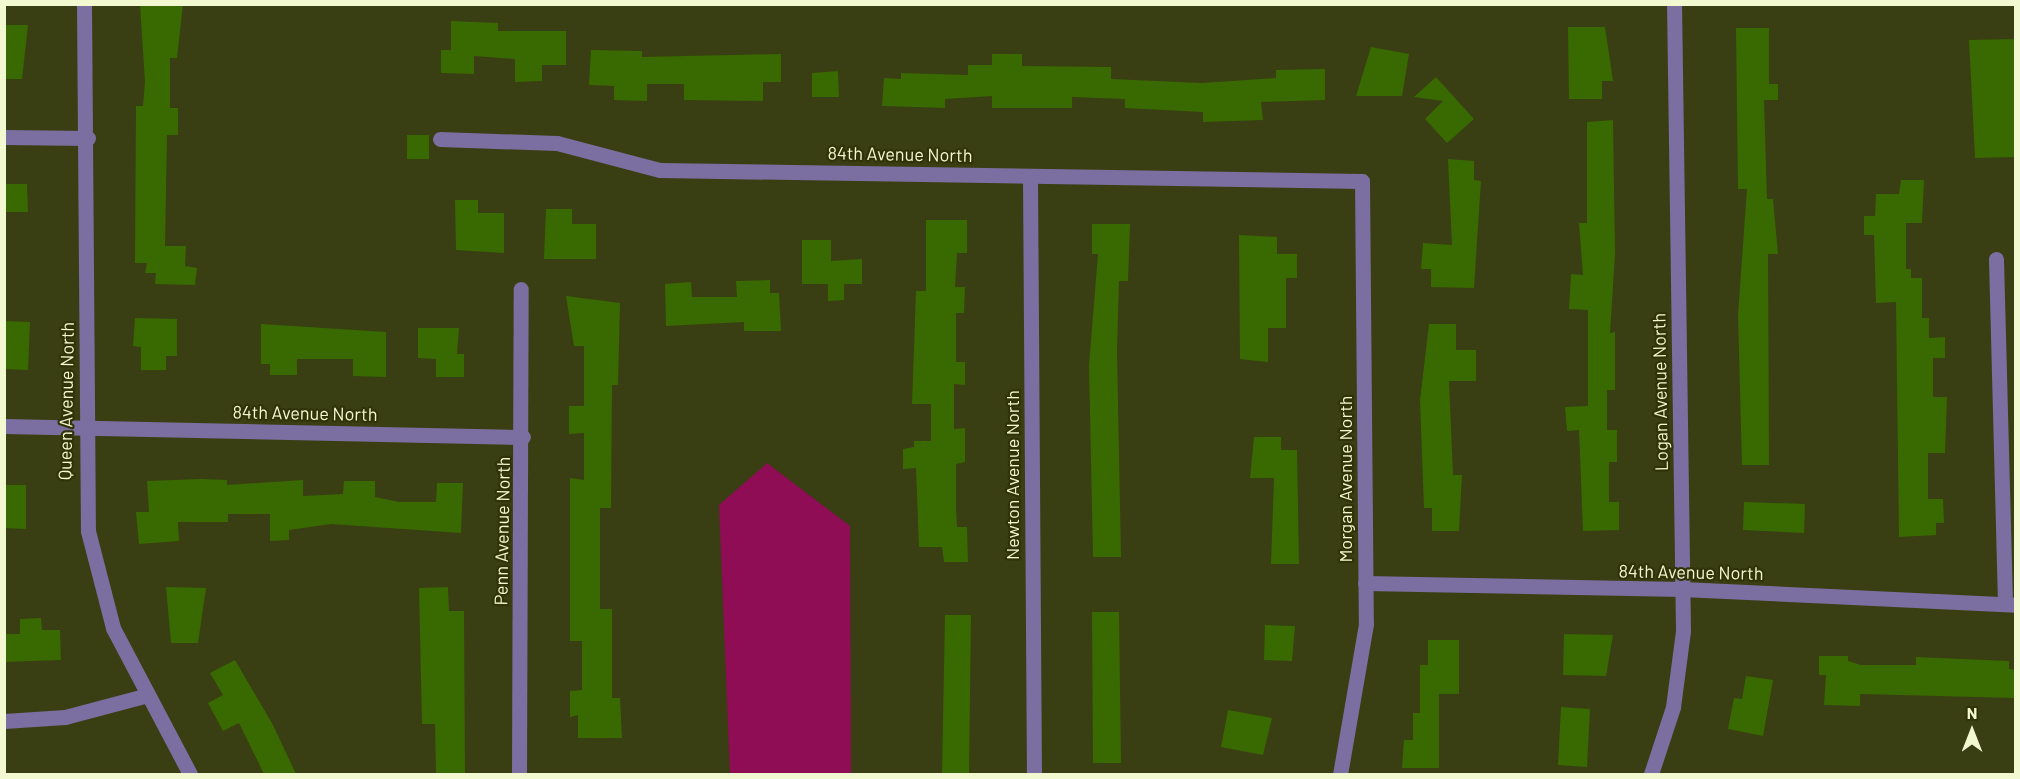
<!DOCTYPE html>
<html>
<head>
<meta charset="utf-8">
<style>
  body { margin:0 }
  #map { position:relative; width:2020px; height:779px; overflow:hidden; background:#3a3e13; font-family:Barlow,sans-serif }
  div>[style] { position:absolute }
  [style*='--x'] { left:calc(var(--x)*1px); top:calc(var(--y)*1px); width:calc(var(--w)*1px); rotate:calc(var(--a)*1deg) }
  .water>* { inset:0; background:#8e0d55 }
  .building>* { inset:0; background:#386a01 }
  .minor>* { height:15px; margin:-7.5px; padding:0 7.5px; transform-origin:7.5px; border-radius:7.5px; background:#7a6fa0 }
  span { translate:-50% -50%; white-space:nowrap; text-align:center; line-height:1.15; -webkit-text-stroke:4.5px #303307; paint-order:stroke }
  .street-label { font-size:18px; color:#f2f8d0 }
  .frame { position:absolute; inset:0; border:6px solid #f2f8d0; pointer-events:none }
  .north { position:absolute; left:1942px; top:701px; width:60px; height:60px; -webkit-text-stroke:4px #303307; paint-order:stroke; rotate:0deg; font-size:16px; font-weight:700; line-height:24px; text-align:center; color:#f2f8d0 }
  .north::after { content:''; display:block; margin:auto; width:21px; height:27px; background:#f2f8d0; clip-path:polygon(50% 0,100% 100%,50% 72%,0 100%) }
</style>
</head>
<body>
<div id="map">
  <div class="water">
    <i style="clip-path:polygon(767px 463px,850px 526px,851px 774px,730px 774px,719px 505px)"></i>
  </div>
  <div class="building">
    <i style="clip-path:polygon(140px 4px,183px 4px,177px 58px,170px 58px,170px 108px,178px 108px,178px 135px,167px 135px,165px 246px,186px 246px,185px 266px,197px 268px,195px 285px,155px 284px,156px 273px,145px 273px,147px 263px,135px 263px,136px 106px,143px 106px,145px 82px)"></i>
    <i style="clip-path:polygon(451px 21px,498px 23px,498px 31px,566px 31px,566px 65px,542px 65px,542px 81px,515px 82px,515px 59px,474px 56px,474px 74px,441px 73px,441px 50px,451px 50px)"></i>
    <i style="clip-path:polygon(4px 25px,28px 25px,22px 79px,4px 79px)"></i>
    <i style="clip-path:polygon(1568px 27px,1605px 27px,1613px 81px,1602px 81px,1602px 99px,1569px 99px)"></i>
    <i style="clip-path:polygon(1736px 28px,1769px 28px,1769px 84px,1778px 84px,1778px 100px,1764px 100px,1767px 199px,1773px 199px,1778px 254px,1768px 254px,1769px 465px,1742px 465px,1738px 315px,1747px 189px,1738px 189px)"></i>
    <i style="clip-path:polygon(2016px 39px,2016px 157px,1975px 158px,1969px 40px)"></i>
    <i style="clip-path:polygon(1371px 47px,1409px 54px,1402px 96px,1356px 96px)"></i>
    <i style="clip-path:polygon(591px 50px,642px 51px,642px 57px,781px 54px,781px 82px,763px 82px,763px 101px,684px 100px,684px 84px,647px 84px,647px 101px,614px 100px,614px 86px,589px 85px)"></i>
    <i style="clip-path:polygon(992px 54px,1022px 54px,1022px 66px,1111px 67px,1111px 79px,1202px 83px,1276px 78px,1276px 70px,1325px 69px,1325px 100px,1261px 102px,1263px 120px,1203px 122px,1203px 112px,1125px 108px,1125px 99px,1072px 97px,1072px 108px,992px 108px,992px 96px,945px 99px,945px 108px,882px 106px,884px 78px,901px 79px,901px 73px,968px 75px,968px 65px,992px 65px)"></i>
    <i style="clip-path:polygon(838px 71px,839px 97px,812px 97px,812px 73px)"></i>
    <i style="clip-path:polygon(1436px 77px,1474px 119px,1447px 143px,1425px 119px,1443px 101px,1414px 97px)"></i>
    <i style="clip-path:polygon(1613px 120px,1615px 254px,1610px 333px,1615px 332px,1615px 390px,1607px 390px,1607px 430px,1617px 430px,1617px 462px,1609px 462px,1609px 502px,1619px 502px,1619px 530px,1583px 531px,1579px 430px,1567px 431px,1565px 407px,1588px 406px,1588px 310px,1569px 309px,1571px 274px,1583px 275px,1579px 223px,1587px 223px,1587px 122px)"></i>
    <i style="clip-path:polygon(407px 135px,429px 135px,429px 159px,407px 159px)"></i>
    <i style="clip-path:polygon(1448px 159px,1474px 161px,1474px 180px,1481px 181px,1474px 288px,1431px 287px,1431px 269px,1421px 269px,1423px 243px,1452px 245px)"></i>
    <i style="clip-path:polygon(1901px 180px,1924px 180px,1922px 223px,1906px 223px,1906px 269px,1911px 269px,1911px 278px,1922px 278px,1922px 318px,1929px 318px,1929px 338px,1945px 337px,1945px 358px,1933px 358px,1933px 397px,1947px 397px,1945px 453px,1928px 453px,1928px 499px,1943px 499px,1944px 523px,1936px 523px,1936px 535px,1899px 537px,1896px 302px,1876px 303px,1874px 235px,1864px 235px,1864px 216px,1875px 216px,1876px 194px,1899px 194px)"></i>
    <i style="clip-path:polygon(4px 184px,27px 184px,28px 212px,4px 212px)"></i>
    <i style="clip-path:polygon(455px 200px,478px 200px,478px 213px,504px 213px,504px 253px,456px 250px)"></i>
    <i style="clip-path:polygon(546px 209px,572px 209px,572px 224px,596px 224px,596px 259px,544px 259px)"></i>
    <i style="clip-path:polygon(926px 220px,967px 220px,967px 253px,957px 253px,955px 287px,965px 287px,964px 313px,956px 313px,956px 362px,965px 362px,965px 385px,954px 384px,954px 429px,965px 428px,965px 462px,956px 464px,956px 507px,957px 527px,967px 527px,968px 562px,944px 562px,942px 547px,919px 547px,916px 468px,903px 469px,903px 449px,914px 447px,914px 441px,931px 441px,931px 404px,912px 404px,916px 291px,926px 291px)"></i>
    <i style="clip-path:polygon(1092px 224px,1130px 224px,1128px 281px,1119px 281px,1117px 350px,1121px 557px,1093px 557px,1089px 365px,1098px 254px,1092px 254px)"></i>
    <i style="clip-path:polygon(1239px 235px,1277px 237px,1277px 254px,1297px 254px,1297px 278px,1286px 278px,1286px 328px,1268px 328px,1268px 362px,1240px 359px)"></i>
    <i style="clip-path:polygon(802px 240px,831px 240px,831px 261px,862px 259px,862px 284px,844px 284px,844px 300px,828px 301px,828px 284px,802px 284px)"></i>
    <i style="clip-path:polygon(770px 280px,770px 293px,779px 293px,781px 331px,744px 331px,744px 322px,666px 326px,665px 284px,691px 282px,692px 297px,737px 297px,736px 281px)"></i>
    <i style="clip-path:polygon(566px 296px,620px 303px,618px 385px,612px 385px,611px 508px,600px 508px,600px 609px,612px 609px,612px 698px,620px 698px,622px 738px,578px 738px,578px 715px,570px 717px,570px 691px,582px 690px,582px 641px,570px 641px,570px 478px,584px 480px,584px 433px,569px 434px,569px 406px,584px 406px,584px 346px,574px 346px)"></i>
    <i style="clip-path:polygon(135px 318px,177px 319px,177px 356px,166px 356px,166px 370px,141px 370px,141px 347px,133px 346px)"></i>
    <i style="clip-path:polygon(4px 321px,30px 322px,28px 370px,4px 369px)"></i>
    <i style="clip-path:polygon(261px 324px,386px 332px,386px 377px,353px 376px,353px 359px,297px 359px,297px 375px,270px 375px,270px 364px,261px 364px)"></i>
    <i style="clip-path:polygon(1429px 324px,1456px 324px,1456px 350px,1476px 350px,1476px 381px,1449px 381px,1453px 475px,1462px 475px,1459px 531px,1432px 531px,1432px 508px,1424px 508px,1420px 400px)"></i>
    <i style="clip-path:polygon(418px 328px,459px 328px,457px 354px,464px 354px,464px 377px,436px 377px,436px 359px,418px 358px)"></i>
    <i style="clip-path:polygon(1254px 437px,1281px 437px,1281px 450px,1297px 450px,1299px 564px,1271px 564px,1274px 478px,1250px 478px)"></i>
    <i style="clip-path:polygon(201px 479px,227px 480px,227px 485px,303px 480px,303px 496px,343px 494px,344px 481px,375px 481px,375px 497px,399px 502px,436px 502px,437px 483px,463px 483px,461px 533px,331px 524px,289px 530px,289px 540px,270px 541px,270px 514px,228px 514px,228px 522px,178px 522px,179px 541px,139px 544px,136px 512px,149px 512px,147px 481px)"></i>
    <i style="clip-path:polygon(4px 485px,26px 485px,26px 529px,4px 528px)"></i>
    <i style="clip-path:polygon(1744px 502px,1805px 504px,1804px 533px,1743px 530px)"></i>
    <i style="clip-path:polygon(166px 587px,206px 588px,198px 643px,171px 643px)"></i>
    <i style="clip-path:polygon(448px 587px,449px 611px,464px 611px,465px 774px,436px 774px,435px 724px,422px 724px,419px 588px)"></i>
    <i style="clip-path:polygon(1092px 612px,1119px 612px,1121px 763px,1093px 763px)"></i>
    <i style="clip-path:polygon(945px 615px,971px 615px,969px 774px,942px 774px)"></i>
    <i style="clip-path:polygon(41px 618px,42px 630px,60px 630px,61px 660px,4px 662px,4px 634px,20px 634px,20px 619px)"></i>
    <i style="clip-path:polygon(1265px 625px,1295px 626px,1292px 661px,1264px 660px)"></i>
    <i style="clip-path:polygon(1564px 634px,1613px 635px,1606px 676px,1563px 675px)"></i>
    <i style="clip-path:polygon(1428px 640px,1459px 640px,1459px 694px,1439px 694px,1439px 768px,1402px 768px,1404px 740px,1413px 740px,1413px 713px,1420px 713px,1420px 665px,1428px 665px)"></i>
    <i style="clip-path:polygon(1819px 656px,1848px 656px,1848px 661px,1861px 665px,1916px 665px,1916px 657px,2009px 661px,2009px 669px,2016px 670px,2016px 698px,1860px 694px,1860px 706px,1824px 705px,1826px 675px,1819px 675px)"></i>
    <i style="clip-path:polygon(235px 660px,273px 725px,296px 774px,264px 774px,239px 723px,223px 731px,208px 703px,223px 695px,210px 673px)"></i>
    <i style="clip-path:polygon(1746px 676px,1773px 680px,1763px 736px,1728px 729px,1734px 698px,1742px 699px)"></i>
    <i style="clip-path:polygon(1561px 707px,1590px 709px,1587px 767px,1558px 765px)"></i>
    <i style="clip-path:polygon(1228px 710px,1272px 718px,1263px 755px,1221px 747px)"></i>
  </div>
  <div class="minor">
    <i style="--x:84;--y:4;--w:527;--a:89.57"></i>
    <i style="--x:88;--y:531;--w:100;--a:75.5"></i>
    <i style="--x:113;--y:628;--w:165;--a:62.2"></i>
    <i style="--x:4;--y:137;--w:84;--a:0.7"></i>
    <i style="--x:440;--y:139;--w:117;--a:2"></i>
    <i style="--x:557;--y:143;--w:106;--a:14.7"></i>
    <i style="--x:660;--y:170;--w:702;--a:0.9"></i>
    <i style="--x:1362;--y:181;--w:443;--a:89.5"></i>
    <i style="--x:1366;--y:624;--w:152;--a:99.8"></i>
    <i style="--x:1030;--y:176;--w:598;--a:89.62"></i>
    <i style="--x:1996;--y:259;--w:345;--a:88.5"></i>
    <i style="--x:4;--y:426;--w:519;--a:1.21"></i>
    <i style="--x:1365;--y:583;--w:317;--a:1.1"></i>
    <i style="--x:1682;--y:589;--w:334;--a:2.7"></i>
    <i style="--x:4;--y:721;--w:61;--a:-3.8"></i>
    <i style="--x:65;--y:717;--w:82;--a:-14.9"></i>
    <i style="--x:519;--y:774;--w:485;--a:-89.8"></i>
    <i style="--x:1651;--y:774;--w:71;--a:-71.8"></i>
    <i style="--x:1673;--y:707;--w:77;--a:-82.5"></i>
    <i style="--x:1683;--y:631;--w:627;--a:-90.82"></i>
  </div>
  <div class="street-label">
    <span style="left:900px;top:154px;rotate:1deg">84th Avenue North</span>
    <span style="left:1660px;top:392px;rotate:-91deg">Logan Avenue North</span>
    <span style="left:66px;top:401px;rotate:-89deg">Queen Avenue North</span>
    <span style="left:305px;top:413px;rotate:1deg">84th Avenue North</span>
    <span style="left:1012px;top:475px;rotate:-90deg">Newton Avenue North</span>
    <span style="left:1345px;top:479px;rotate:-90deg">Morgan Avenue North</span>
    <span style="left:502px;top:531px;rotate:-89deg">Penn Avenue North</span>
    <span style="left:1691px;top:572px;rotate:1deg">84th Avenue North</span>
  </div>
  <div class="frame"></div>
  <div class="north">N</div>
</div>
</body>
</html>
